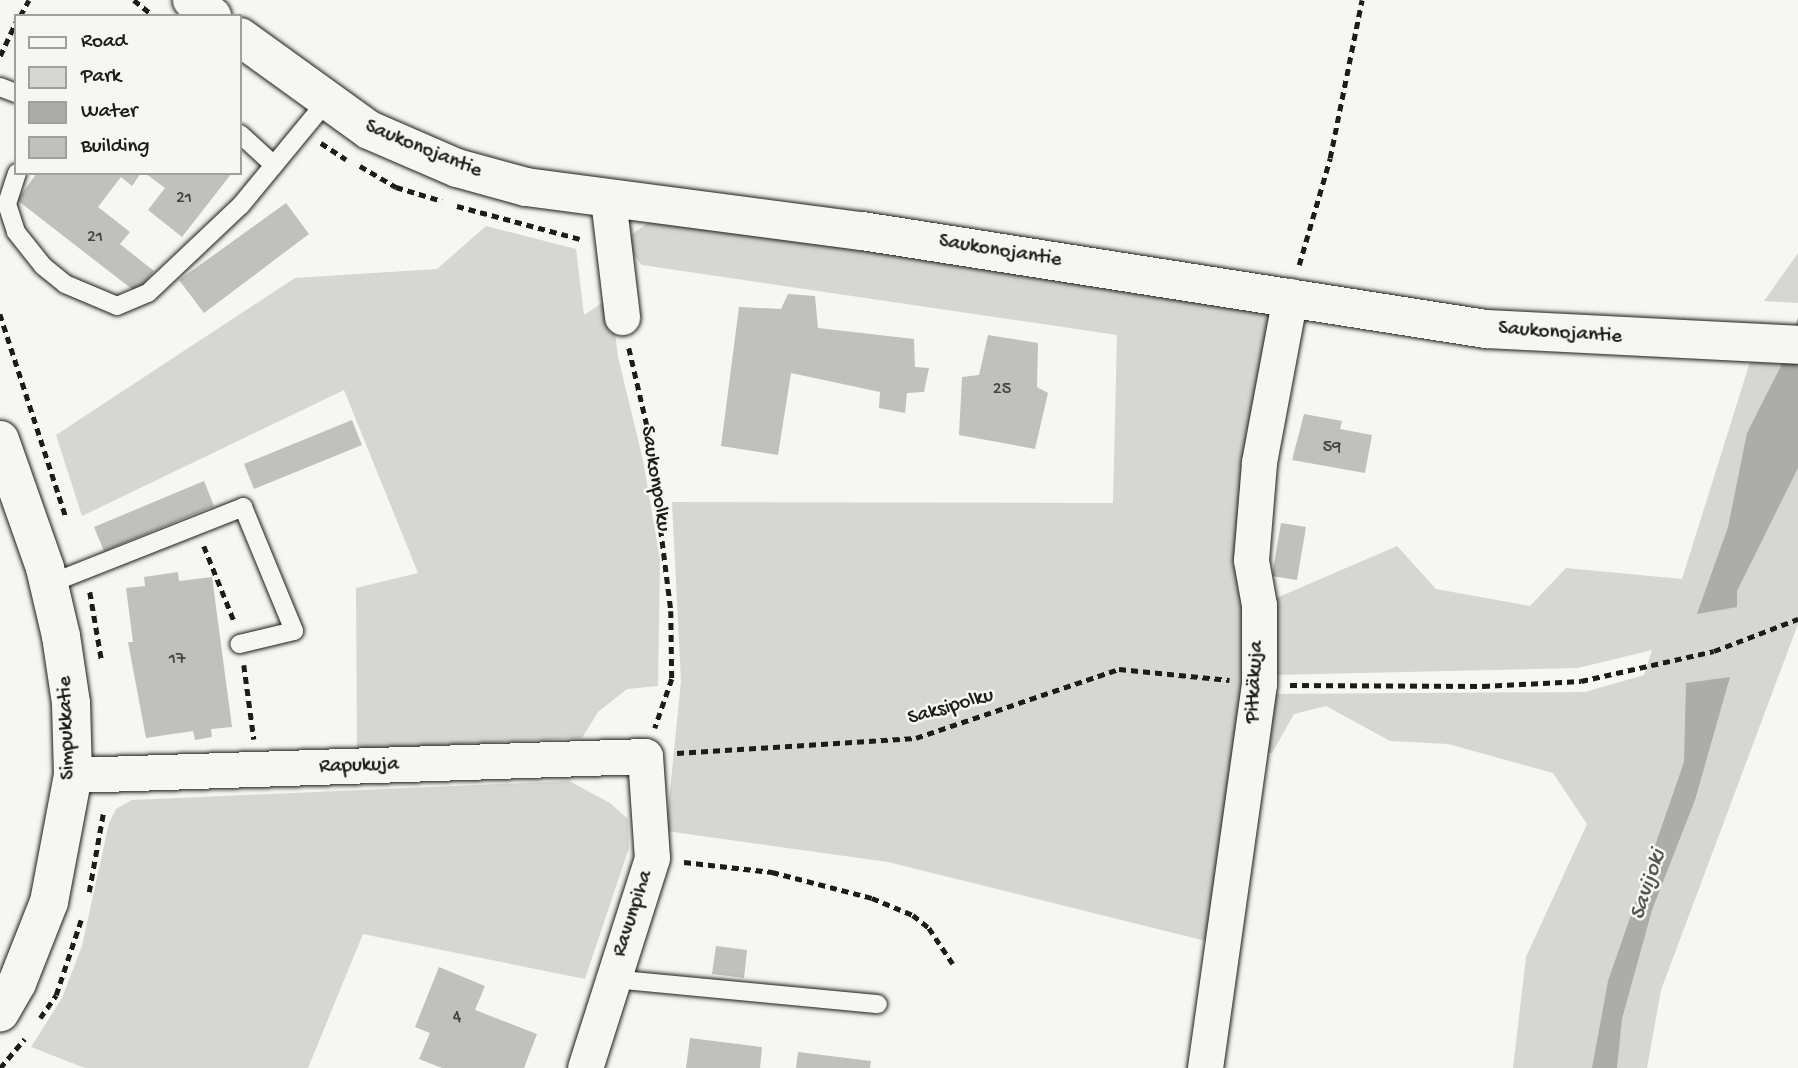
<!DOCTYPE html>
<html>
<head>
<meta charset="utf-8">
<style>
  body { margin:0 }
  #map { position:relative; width:1798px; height:1068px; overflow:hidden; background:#f6f6f2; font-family:"Gochi Hand",sans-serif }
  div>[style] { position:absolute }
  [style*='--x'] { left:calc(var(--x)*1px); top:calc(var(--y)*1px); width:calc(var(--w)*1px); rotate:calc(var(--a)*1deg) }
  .green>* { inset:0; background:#d6d6d2 }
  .water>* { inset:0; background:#acaca9 }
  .building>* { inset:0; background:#c0c0bd }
  .path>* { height:4.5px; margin-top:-2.25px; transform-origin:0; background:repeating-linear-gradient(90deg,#1c1c1c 0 7px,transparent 0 12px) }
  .roads { filter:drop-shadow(0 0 2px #1c1c1c) drop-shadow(0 0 2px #1c1c1c) }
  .service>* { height:18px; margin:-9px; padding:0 9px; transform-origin:9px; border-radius:9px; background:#f6f6f2 }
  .minor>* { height:35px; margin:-17.5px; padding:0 17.5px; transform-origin:17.5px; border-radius:17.5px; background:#f6f6f2 }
  .tertiary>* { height:38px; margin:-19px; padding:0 19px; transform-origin:19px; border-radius:19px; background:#f6f6f2 }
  span { translate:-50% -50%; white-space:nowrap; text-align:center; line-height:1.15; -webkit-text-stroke:5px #f6f6f2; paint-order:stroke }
  .number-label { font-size:18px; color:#454544 }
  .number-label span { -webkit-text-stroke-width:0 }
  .street-label { font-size:21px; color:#1c1c1c }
  .water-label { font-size:23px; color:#565654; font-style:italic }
  .legend { position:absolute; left:14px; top:14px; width:228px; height:161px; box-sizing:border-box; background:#f6f6f2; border:2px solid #9f9f9c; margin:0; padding:9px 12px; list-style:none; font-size:21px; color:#1c1c1c }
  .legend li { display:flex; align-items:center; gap:14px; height:35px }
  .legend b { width:35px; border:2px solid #9f9f9c }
</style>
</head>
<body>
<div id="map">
  <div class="green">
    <i style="clip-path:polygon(657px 217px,1273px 314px,1249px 661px,1214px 943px,888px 862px,666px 831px,681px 681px,672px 502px,1113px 503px,1117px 335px,642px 265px,632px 253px,629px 236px)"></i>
    <i style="clip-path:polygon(486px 226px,576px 249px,584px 315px,611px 297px,618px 357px,643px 460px,660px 560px,658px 686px,627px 689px,598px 712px,582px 738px,357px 749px,356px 588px,418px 573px,344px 390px,82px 516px,56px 435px,295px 278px,437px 269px)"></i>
    <i style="clip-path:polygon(1798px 253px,1798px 303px,1764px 301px)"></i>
    <i style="clip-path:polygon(1750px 362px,1798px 365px,1798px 624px,1661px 990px,1647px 1068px,1513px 1068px,1526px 957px,1587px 824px,1553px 773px,1448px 744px,1390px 741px,1326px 706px,1294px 714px,1272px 753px,1260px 753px,1268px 694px,1585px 692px,1644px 675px,1652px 650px,1578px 668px,1273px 675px,1267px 602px,1397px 546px,1436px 589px,1530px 606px,1566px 568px,1682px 579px)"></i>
    <i style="clip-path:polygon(569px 781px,610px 803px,628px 819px,629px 848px,585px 979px,363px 934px,308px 1068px,85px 1068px,31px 1047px,62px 998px,82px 946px,109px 823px,116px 809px,132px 800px)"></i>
  </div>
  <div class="water">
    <i style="clip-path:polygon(1798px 317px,1798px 468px,1737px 591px,1737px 607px,1697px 614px,1728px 527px,1747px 433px,1785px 358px)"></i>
    <i style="clip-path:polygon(1730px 677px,1695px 800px,1652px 910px,1622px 1019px,1617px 1068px,1592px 1068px,1608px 981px,1684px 762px,1686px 683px)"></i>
  </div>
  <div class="building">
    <i style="clip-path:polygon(37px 173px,141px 173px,132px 186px,121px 177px,98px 207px,130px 232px,120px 244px,154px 271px,137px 293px,17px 200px)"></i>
    <i style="clip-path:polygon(145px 173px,232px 173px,182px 237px,148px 210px,165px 188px)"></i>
    <i style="clip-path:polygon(286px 203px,309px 234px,204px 313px,179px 280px)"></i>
    <i style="clip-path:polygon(788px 294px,815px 296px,818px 328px,914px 339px,915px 367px,929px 368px,924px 392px,907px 393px,905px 413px,879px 408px,880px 392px,791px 373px,778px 455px,721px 446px,739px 307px,781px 309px)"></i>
    <i style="clip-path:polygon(988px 335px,1038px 343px,1037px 387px,1048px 393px,1035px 449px,959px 435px,962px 377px,979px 375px)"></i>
    <i style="clip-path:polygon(1304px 414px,1342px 421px,1340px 429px,1372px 435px,1365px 473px,1292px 460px)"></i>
    <i style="clip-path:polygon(352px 420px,362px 445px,254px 489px,244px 464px)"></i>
    <i style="clip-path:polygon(204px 481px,214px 506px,104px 551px,94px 527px)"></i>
    <i style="clip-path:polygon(1281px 523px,1306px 527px,1297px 580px,1272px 576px)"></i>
    <i style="clip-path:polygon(178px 572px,179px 581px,212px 577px,232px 727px,211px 729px,212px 737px,195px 740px,193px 731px,146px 738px,128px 642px,133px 642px,126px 588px,145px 586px,144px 577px)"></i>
    <i style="clip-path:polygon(716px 946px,747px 950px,744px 978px,712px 974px)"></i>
    <i style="clip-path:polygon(439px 967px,485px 986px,475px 1010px,537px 1034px,524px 1068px,442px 1068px,419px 1059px,430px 1033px,415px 1027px)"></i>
    <i style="clip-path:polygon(690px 1038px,762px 1047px,760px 1068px,686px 1068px)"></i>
    <i style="clip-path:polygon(798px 1052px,871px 1061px,870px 1068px,796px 1068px)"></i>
  </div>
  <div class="path">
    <i style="--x:134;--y:0;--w:26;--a:39"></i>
    <i style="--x:20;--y:16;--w:18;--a:-61"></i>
    <i style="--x:0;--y:56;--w:38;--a:-65"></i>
    <i style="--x:321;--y:143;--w:30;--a:33"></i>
    <i style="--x:360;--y:166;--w:42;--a:30.3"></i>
    <i style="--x:396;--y:187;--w:48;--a:16.9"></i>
    <i style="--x:457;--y:206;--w:127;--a:15"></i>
    <i style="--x:1299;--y:265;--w:111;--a:-73.8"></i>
    <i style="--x:1330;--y:158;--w:161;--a:-78.6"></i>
    <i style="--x:0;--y:314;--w:213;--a:72"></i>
    <i style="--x:629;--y:348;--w:88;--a:76.9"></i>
    <i style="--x:649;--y:434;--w:178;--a:82.9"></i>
    <i style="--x:671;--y:611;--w:68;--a:89.2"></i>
    <i style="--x:672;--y:679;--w:52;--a:109.1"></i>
    <i style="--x:204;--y:546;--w:83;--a:68.1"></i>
    <i style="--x:90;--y:592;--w:71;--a:80.3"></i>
    <i style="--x:244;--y:665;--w:75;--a:82.3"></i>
    <i style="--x:1290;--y:685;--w:193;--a:0.3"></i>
    <i style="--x:1483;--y:686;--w:98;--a:-2.9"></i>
    <i style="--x:1581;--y:681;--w:136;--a:-12.7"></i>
    <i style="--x:1714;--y:651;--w:90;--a:-20.9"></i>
    <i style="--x:677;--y:753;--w:239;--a:-3.6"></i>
    <i style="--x:916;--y:738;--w:214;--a:-18.8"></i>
    <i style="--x:1119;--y:669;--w:111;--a:5.7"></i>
    <i style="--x:684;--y:862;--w:89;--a:6.5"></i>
    <i style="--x:772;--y:872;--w:103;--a:14.6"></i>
    <i style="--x:872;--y:898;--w:44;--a:22.5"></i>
    <i style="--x:913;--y:915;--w:21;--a:39"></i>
    <i style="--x:929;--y:928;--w:43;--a:56.3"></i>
    <i style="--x:89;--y:892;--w:79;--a:-79.8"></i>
    <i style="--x:40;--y:1018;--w:28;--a:-55"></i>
    <i style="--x:56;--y:995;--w:79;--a:-71.6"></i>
    <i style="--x:0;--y:1068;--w:38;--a:-50"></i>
  </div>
  <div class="roads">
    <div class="service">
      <i style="--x:0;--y:87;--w:17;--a:21"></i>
      <i style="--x:240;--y:134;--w:46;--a:42.4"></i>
      <i style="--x:17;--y:173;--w:33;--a:108"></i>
      <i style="--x:7;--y:204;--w:29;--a:72"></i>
      <i style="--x:16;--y:232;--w:43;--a:51.5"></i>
      <i style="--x:43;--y:266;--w:28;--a:39"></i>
      <i style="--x:65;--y:284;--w:56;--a:22.9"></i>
      <i style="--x:117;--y:306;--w:34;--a:-23"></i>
      <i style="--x:148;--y:293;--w:128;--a:-43.4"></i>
      <i style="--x:241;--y:205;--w:134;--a:-50.5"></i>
      <i style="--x:49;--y:584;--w:209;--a:-21.6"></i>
      <i style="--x:243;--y:507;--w:134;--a:67.6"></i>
      <i style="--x:294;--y:631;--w:56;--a:166.5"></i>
      <i style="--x:612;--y:979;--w:267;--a:5.4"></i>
    </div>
    <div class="minor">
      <i style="--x:608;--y:199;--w:119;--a:83.2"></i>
      <i style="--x:73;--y:775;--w:572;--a:-1.9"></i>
      <i style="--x:645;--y:756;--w:102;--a:86.1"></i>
      <i style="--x:652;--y:858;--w:220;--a:107.7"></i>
      <i style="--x:1205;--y:1068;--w:388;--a:-82"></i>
      <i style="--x:1259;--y:684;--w:79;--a:-90"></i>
      <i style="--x:1259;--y:605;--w:46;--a:-100.1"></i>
      <i style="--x:1251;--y:560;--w:98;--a:-85.3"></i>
      <i style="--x:1259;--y:462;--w:169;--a:-79.4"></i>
    </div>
    <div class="tertiary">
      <i style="--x:192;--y:0;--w:26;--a:39"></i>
      <i style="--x:240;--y:37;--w:159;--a:35.8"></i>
      <i style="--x:369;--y:130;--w:96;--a:23.4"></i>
      <i style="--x:457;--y:168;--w:72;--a:15.4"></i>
      <i style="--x:526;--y:187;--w:339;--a:7.5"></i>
      <i style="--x:862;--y:231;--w:632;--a:8.93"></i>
      <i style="--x:1486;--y:329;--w:312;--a:2.9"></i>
      <i style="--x:0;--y:440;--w:136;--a:70.6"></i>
      <i style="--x:45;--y:568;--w:70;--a:76.8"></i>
      <i style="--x:61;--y:636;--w:68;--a:81.5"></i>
      <i style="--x:71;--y:703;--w:72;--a:88.4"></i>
      <i style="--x:73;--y:775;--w:129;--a:100.7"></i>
      <i style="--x:49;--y:902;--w:87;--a:111.6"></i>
      <i style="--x:17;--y:983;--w:34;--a:120"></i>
    </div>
  </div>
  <div class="number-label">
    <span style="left:184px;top:199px">21</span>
    <span style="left:95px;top:238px">21</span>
    <span style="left:1002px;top:390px">25</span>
    <span style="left:1332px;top:448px">59</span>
    <span style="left:177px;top:660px">17</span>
    <span style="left:457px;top:1018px">4</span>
  </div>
  <div class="street-label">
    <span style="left:423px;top:150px;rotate:22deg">Saukonojantie</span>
    <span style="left:1000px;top:252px;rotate:9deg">Saukonojantie</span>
    <span style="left:1560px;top:334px;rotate:4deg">Saukonojantie</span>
    <span style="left:654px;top:479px;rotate:81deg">Saukonpolku</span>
    <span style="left:1256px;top:682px;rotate:-87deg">Pitkäkuja</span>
    <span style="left:951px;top:708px;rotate:-16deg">Saksipolku</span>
    <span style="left:68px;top:728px;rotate:-92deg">Simpukkatie</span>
    <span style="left:359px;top:767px;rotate:-2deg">Rapukuja</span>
    <span style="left:634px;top:914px;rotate:-72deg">Ravunpiha</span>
  </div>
  <div class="water-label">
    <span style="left:1649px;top:885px;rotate:-72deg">Savijoki</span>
  </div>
  <ul class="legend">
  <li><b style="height:9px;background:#f6f6f2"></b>Road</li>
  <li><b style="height:19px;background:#d6d6d2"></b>Park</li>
  <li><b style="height:19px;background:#acaca9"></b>Water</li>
  <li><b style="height:19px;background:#c0c0bd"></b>Building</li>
  </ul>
</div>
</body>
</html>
